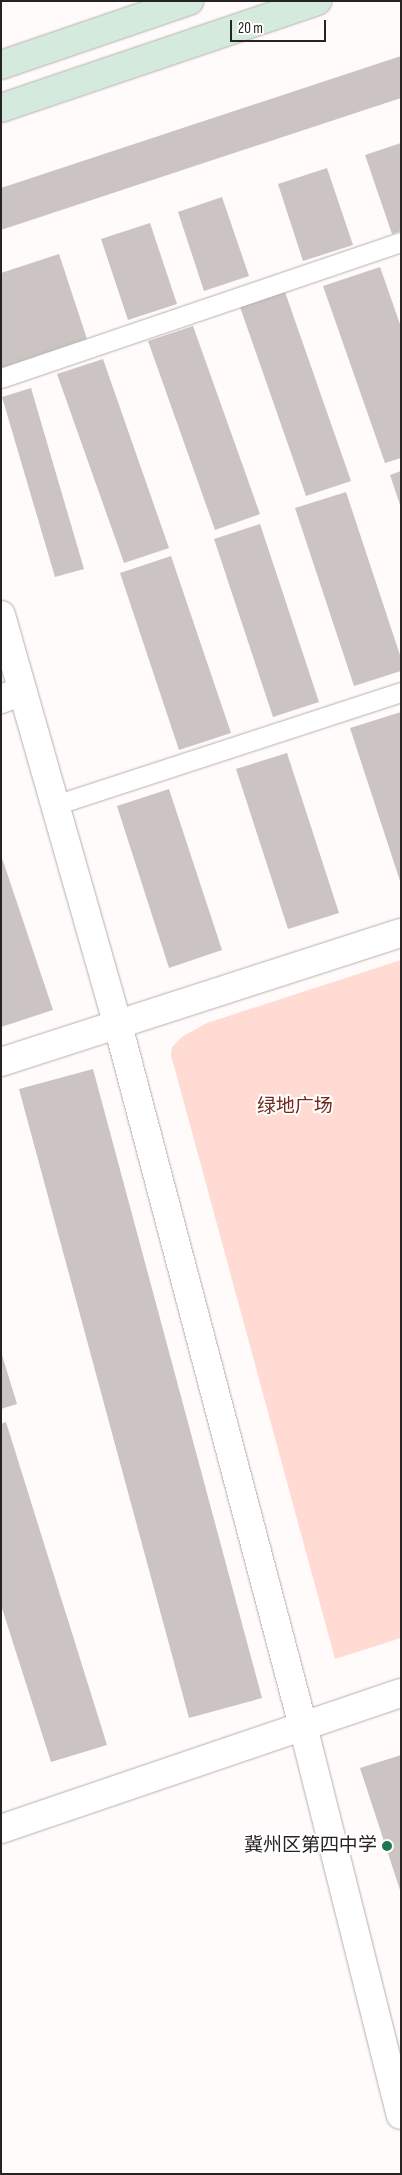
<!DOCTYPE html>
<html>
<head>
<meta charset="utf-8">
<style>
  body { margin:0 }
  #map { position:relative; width:402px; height:2175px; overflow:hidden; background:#fffbfa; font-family:"Sofia Sans Condensed","Noto Sans SC",sans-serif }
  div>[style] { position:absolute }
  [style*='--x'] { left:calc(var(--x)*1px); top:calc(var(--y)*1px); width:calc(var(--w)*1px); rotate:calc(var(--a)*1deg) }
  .green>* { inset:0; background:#ffdbd4 }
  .building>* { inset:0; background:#cbc4c3 }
  .roads { filter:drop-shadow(0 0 1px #b5afad) drop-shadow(0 0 1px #b5afad) }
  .service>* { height:19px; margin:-9.5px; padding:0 9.5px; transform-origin:9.5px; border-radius:9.5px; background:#fff }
  .minor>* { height:28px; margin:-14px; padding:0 14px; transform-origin:14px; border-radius:14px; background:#fff }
  .tertiary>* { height:28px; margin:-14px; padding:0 14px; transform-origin:14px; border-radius:14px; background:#fff }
  .secondary>* { height:28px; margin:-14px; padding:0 14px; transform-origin:14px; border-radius:14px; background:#d4eadd }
  .dots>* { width:14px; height:14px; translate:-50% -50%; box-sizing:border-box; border:2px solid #fff; border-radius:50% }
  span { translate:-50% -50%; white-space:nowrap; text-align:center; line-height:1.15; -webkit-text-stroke:4px #fff; paint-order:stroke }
  .park-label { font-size:19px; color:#77281d }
  .poi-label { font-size:19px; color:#262323 }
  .right { translate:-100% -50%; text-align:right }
  .frame { position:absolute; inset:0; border:2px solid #262323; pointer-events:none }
  .scale { position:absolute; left:230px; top:20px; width:96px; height:22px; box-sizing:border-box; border:2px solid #262323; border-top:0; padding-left:6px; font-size:15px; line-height:18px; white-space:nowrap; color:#262323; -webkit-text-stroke:4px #fff; paint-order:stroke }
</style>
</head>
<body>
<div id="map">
  <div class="green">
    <i style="clip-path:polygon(401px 960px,401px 1638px,335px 1659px,171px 1055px,172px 1047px,183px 1036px,207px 1023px)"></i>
  </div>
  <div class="building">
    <i style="clip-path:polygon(401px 56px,401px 98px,1px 230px,1px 188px)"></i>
    <i style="clip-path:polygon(401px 143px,401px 231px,392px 234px,365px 155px)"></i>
    <i style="clip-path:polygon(327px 168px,353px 245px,303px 261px,278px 184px)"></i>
    <i style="clip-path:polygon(222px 197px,249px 276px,204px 291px,178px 212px)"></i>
    <i style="clip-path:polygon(150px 223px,177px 304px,128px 320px,101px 239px)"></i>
    <i style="clip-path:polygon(59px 254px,87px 339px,1px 368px,1px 273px)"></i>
    <i style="clip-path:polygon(380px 267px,401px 327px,401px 458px,385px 463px,323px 286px)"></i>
    <i style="clip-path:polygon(285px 292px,351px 481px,306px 496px,240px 307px)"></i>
    <i style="clip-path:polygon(193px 326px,260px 514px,215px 530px,148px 341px)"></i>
    <i style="clip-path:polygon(103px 359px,169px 548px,124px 563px,57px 374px)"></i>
    <i style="clip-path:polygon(31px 388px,84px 569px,55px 577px,2px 397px)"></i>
    <i style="clip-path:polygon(401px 471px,401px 504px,400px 505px,390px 475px)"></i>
    <i style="clip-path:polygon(346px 492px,401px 658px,401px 671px,354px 686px,295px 508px)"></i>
    <i style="clip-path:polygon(260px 524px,319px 702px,273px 717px,214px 539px)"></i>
    <i style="clip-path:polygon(171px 556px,231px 733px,179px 750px,120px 573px)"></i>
    <i style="clip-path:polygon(401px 712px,401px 881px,400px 881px,350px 728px)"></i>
    <i style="clip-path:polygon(287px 753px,339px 913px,288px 929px,236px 769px)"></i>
    <i style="clip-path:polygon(169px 789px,222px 950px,169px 968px,117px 806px)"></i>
    <i style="clip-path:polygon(1px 855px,53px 1010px,1px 1027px)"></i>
    <i style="clip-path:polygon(93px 1069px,262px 1698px,189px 1718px,19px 1089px)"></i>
    <i style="clip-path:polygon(2px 1355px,17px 1404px,1px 1409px,1px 1356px)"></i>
    <i style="clip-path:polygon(6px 1422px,107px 1745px,51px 1762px,1px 1605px,1px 1424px)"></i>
    <i style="clip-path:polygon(401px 1755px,401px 1890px,400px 1890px,360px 1768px)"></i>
  </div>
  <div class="roads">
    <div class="service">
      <i style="--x:1;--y:378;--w:422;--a:-18.8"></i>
      <i style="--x:55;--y:805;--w:364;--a:-18.1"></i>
    </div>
    <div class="minor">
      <i style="--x:1;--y:699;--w:23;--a:-20"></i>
      <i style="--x:1;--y:1062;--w:420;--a:-17.9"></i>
    </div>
    <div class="tertiary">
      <i style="--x:1;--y:615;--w:426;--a:74.1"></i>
      <i style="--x:118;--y:1025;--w:725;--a:75.22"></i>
      <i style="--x:303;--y:1726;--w:401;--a:75.9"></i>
      <i style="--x:1;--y:1829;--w:422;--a:-18.8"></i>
    </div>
    <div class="secondary">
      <i style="--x:1;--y:65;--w:199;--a:-18.8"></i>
      <i style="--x:1;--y:108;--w:334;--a:-18.7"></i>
    </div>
  </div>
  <div class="dots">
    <i style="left:387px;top:1846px;background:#1c774d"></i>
  </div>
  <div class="park-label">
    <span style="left:295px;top:1107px">绿地广场</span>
  </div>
  <div class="poi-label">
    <span class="right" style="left:377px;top:1846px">冀州区第四中学</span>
  </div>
  <div class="frame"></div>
  <div class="scale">20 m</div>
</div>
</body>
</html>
